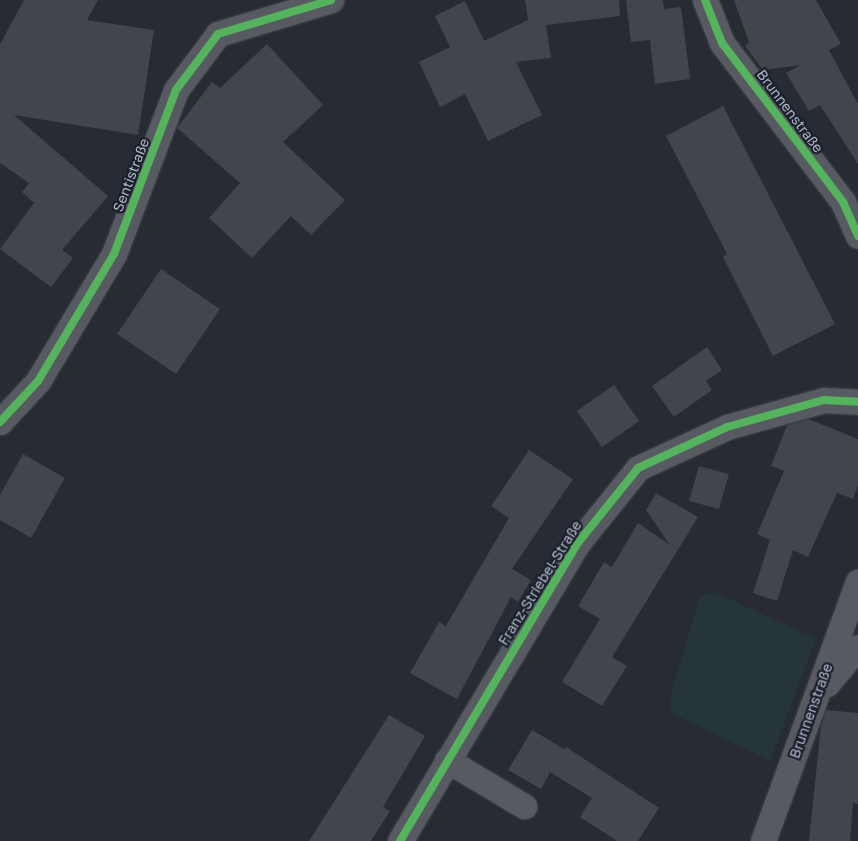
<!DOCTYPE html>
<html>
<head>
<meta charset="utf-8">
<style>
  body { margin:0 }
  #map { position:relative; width:858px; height:841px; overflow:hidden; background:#272b33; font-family:"Golos Text",sans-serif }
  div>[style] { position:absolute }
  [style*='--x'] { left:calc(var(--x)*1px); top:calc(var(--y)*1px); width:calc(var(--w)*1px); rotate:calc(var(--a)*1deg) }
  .green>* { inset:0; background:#253539 }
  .building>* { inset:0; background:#41454c }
  .roads { filter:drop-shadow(0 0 1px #43464d) drop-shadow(0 0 1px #43464d) }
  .street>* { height:25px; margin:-12.5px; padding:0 12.5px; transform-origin:12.5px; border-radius:12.5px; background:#575a61 }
  .cycleway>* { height:8px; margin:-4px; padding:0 4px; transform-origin:4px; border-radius:4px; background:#56b35d }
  span { translate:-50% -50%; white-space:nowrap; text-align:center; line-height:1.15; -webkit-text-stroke:4.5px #1b212d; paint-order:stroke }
  .street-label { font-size:14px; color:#b0b7c5 }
</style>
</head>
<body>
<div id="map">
  <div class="green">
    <i style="clip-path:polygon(714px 592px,816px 638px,770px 761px,671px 713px,671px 695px,700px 595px)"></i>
  </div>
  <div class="building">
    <i style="clip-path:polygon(24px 0,98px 0,87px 20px,154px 30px,138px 135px,14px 115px,108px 196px,62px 250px,73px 258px,51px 287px,0 249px,34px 203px,22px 192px,29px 183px,0 163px,0 44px)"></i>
    <i style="clip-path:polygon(525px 0,619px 0,620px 16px,546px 25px,551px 58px,516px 62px,542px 115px,488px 141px,465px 94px,440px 107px,419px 62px,450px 47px,435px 16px,465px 1px,484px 41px,528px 20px)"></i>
    <i style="clip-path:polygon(626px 0,663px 0,664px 9px,681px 7px,690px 79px,655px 84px,650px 40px,631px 42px)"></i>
    <i style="clip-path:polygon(734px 0,816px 0,841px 44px,829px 50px,858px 104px,858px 164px,820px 105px,809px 111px,786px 73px,801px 65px,763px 70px,745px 46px,749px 42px)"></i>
    <i style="clip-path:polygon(267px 44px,323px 105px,283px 142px,345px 200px,311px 235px,291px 216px,252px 258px,209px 218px,240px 183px,177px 128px,212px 82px,220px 88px)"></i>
    <i style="clip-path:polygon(723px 106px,835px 324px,773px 356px,723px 257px,727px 254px,666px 136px)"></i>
    <i style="clip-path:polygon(161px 269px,220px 309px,176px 374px,117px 334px)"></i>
    <i style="clip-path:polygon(707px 347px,722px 370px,706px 381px,712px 390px,674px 417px,652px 386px)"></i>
    <i style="clip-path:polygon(614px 385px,639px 421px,602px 447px,577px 411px)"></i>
    <i style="clip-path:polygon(808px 419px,858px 439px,858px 486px,853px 499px,837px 493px,808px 557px,793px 550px,777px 601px,753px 593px,770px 540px,757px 534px,784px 471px,771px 466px,787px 425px)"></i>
    <i style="clip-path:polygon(529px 450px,573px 479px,512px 569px,531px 580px,518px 602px,511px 597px,457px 699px,410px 673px,439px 622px,446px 626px,509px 518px,491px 506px)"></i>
    <i style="clip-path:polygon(23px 454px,65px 478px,31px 538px,0 520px,0 495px)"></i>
    <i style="clip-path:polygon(699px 466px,729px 474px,719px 509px,689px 501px)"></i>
    <i style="clip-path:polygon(656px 493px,698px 517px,612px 657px,627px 666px,602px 706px,562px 682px,600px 619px,578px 606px,604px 562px,612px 567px,638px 523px,670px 545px,646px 510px)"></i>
    <i style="clip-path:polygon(826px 710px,858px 713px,858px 804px,853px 803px,850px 841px,809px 841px,821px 725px)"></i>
    <i style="clip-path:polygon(389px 715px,425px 736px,383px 807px,390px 811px,371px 841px,309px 841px)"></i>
    <i style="clip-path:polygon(532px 730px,564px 749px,566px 747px,659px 808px,638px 841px,617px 841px,580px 817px,592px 798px,550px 772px,541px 789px,508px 770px)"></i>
  </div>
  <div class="roads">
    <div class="street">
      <i style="--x:705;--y:0;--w:46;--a:68.4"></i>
      <i style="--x:722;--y:43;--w:200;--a:52.7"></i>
      <i style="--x:843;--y:202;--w:37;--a:66"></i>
      <i style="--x:0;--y:422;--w:56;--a:-47.2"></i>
      <i style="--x:38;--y:381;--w:148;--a:-59.1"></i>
      <i style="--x:114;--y:254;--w:175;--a:-69.3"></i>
      <i style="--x:176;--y:90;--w:70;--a:-53.1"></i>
      <i style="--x:218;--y:34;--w:118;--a:-16.7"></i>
      <i style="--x:827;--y:684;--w:48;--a:-50"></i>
      <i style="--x:447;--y:760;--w:90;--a:30.9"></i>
      <i style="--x:400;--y:841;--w:346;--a:-59.2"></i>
      <i style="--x:577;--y:544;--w:97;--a:-51.2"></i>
      <i style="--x:638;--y:468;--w:98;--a:-24.7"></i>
      <i style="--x:727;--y:427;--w:101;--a:-15.6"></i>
      <i style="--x:824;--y:400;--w:34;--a:3"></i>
      <i style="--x:763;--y:841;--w:276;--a:-69.9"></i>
    </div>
  </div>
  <div class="cycleway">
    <i style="--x:705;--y:0;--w:46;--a:68.4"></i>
    <i style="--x:722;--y:43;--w:200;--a:52.7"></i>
    <i style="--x:843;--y:202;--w:37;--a:66"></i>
    <i style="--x:0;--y:422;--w:56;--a:-47.2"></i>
    <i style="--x:38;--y:381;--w:148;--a:-59.1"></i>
    <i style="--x:114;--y:254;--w:175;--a:-69.3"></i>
    <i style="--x:176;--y:90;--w:70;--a:-53.1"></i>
    <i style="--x:218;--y:34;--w:118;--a:-16.7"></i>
    <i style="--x:400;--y:841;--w:346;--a:-59.2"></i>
    <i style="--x:577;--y:544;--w:97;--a:-51.2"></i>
    <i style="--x:638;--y:468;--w:98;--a:-24.7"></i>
    <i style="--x:727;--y:427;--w:101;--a:-15.6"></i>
    <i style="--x:824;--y:400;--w:34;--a:3"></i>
  </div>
  <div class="street-label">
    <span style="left:790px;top:111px;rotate:53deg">Brunnenstraße</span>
    <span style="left:131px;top:175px;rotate:-69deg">Sentistraße</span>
    <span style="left:540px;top:583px;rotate:-58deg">Franz-Striebel-Straße</span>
    <span style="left:811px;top:711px;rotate:-70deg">Brunnenstraße</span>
  </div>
</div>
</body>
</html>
